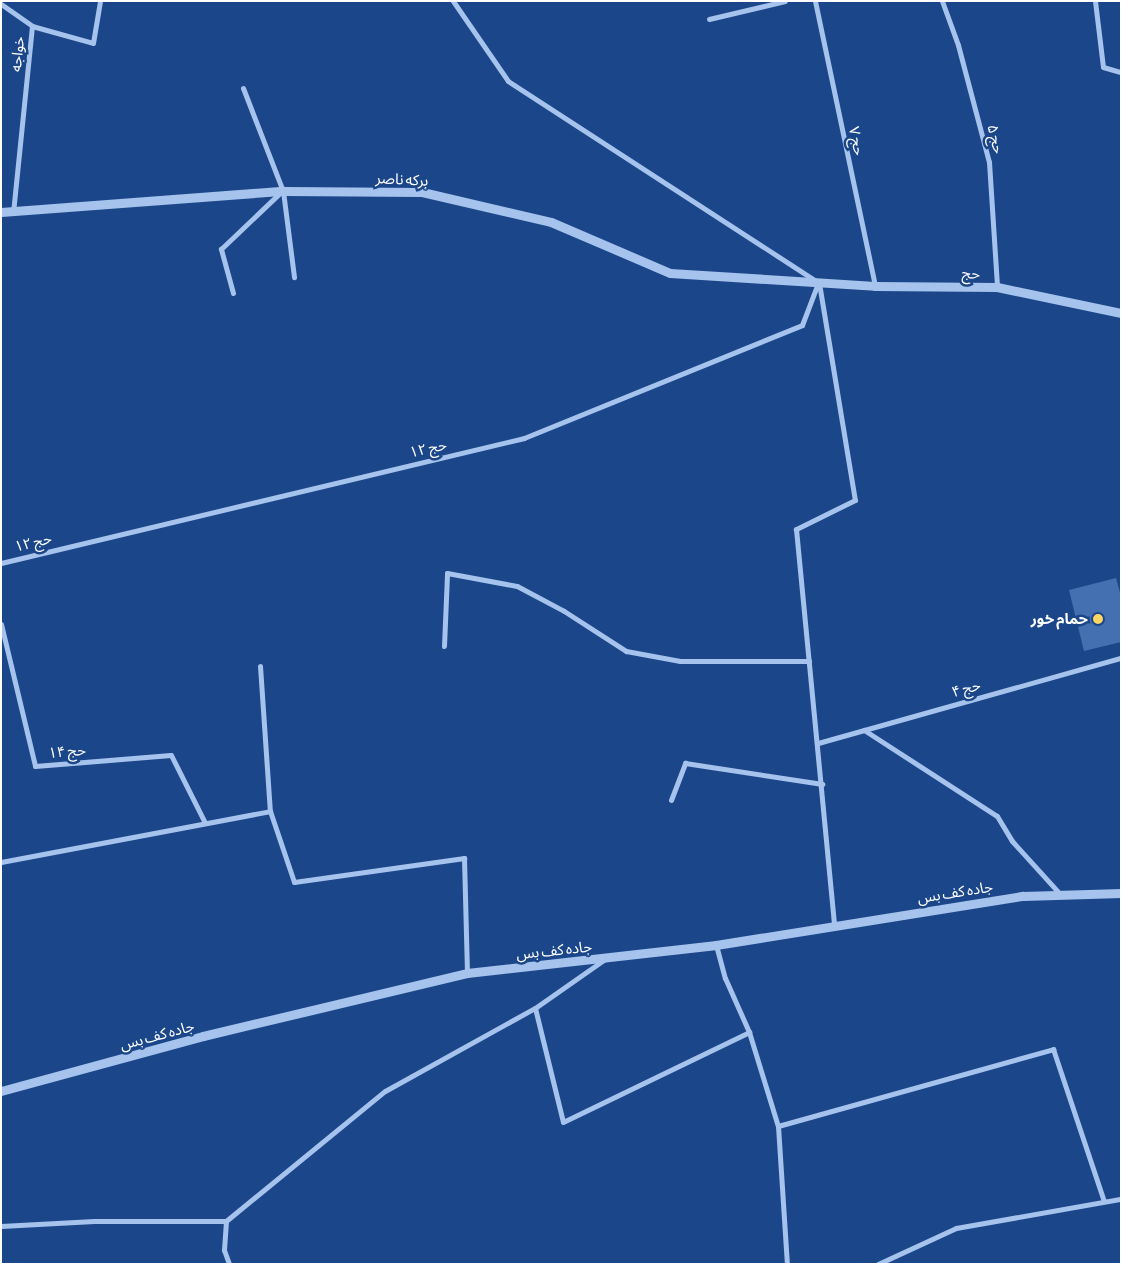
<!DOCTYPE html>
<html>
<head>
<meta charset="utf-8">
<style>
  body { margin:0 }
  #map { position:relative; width:1122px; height:1265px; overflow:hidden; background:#1b478a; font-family:"Asap Condensed","Noto Sans Arabic",sans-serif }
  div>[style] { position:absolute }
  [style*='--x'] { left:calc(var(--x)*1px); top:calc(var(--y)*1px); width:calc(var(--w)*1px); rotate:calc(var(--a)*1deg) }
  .building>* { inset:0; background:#4470b2 }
  .minor>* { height:5px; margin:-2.5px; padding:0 2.5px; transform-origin:2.5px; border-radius:2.5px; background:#a6c3ed }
  .tertiary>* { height:9px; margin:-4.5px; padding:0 4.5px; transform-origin:4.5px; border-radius:4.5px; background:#a6c3ed }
  .dots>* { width:14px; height:14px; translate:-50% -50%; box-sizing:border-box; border:2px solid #1b478a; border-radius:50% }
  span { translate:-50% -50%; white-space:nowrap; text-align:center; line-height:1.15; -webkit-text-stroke:5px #1b478a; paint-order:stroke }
  .street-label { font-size:15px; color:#fff }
  .poi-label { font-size:15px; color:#fff; font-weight:700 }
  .right { translate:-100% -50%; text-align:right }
  .frame { position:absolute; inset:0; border:2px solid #fff; pointer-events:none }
</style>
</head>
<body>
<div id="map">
  <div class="building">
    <i style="clip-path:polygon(1116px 578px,1121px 596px,1121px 642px,1084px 651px,1069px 590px)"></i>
  </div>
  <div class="minor">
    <i style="--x:453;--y:1;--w:97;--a:55.5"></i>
    <i style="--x:508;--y:81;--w:371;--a:33"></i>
    <i style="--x:819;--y:283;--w:220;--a:80.6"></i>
    <i style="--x:855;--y:500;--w:66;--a:153.8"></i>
    <i style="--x:796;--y:529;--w:398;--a:84.5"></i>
    <i style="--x:815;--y:1;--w:291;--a:78.1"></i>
    <i style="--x:942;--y:1;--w:47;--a:70"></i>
    <i style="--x:958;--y:45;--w:121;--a:75.2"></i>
    <i style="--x:989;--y:162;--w:125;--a:86.3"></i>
    <i style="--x:1095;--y:1;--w:66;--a:83.1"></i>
    <i style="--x:1103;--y:67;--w:19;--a:16"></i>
    <i style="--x:1;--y:4;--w:38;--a:35"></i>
    <i style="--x:32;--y:26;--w:187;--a:95.8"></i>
    <i style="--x:709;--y:19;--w:78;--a:-13.3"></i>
    <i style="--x:32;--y:26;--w:63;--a:15.6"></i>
    <i style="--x:93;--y:43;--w:43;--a:-80.5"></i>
    <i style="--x:243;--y:88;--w:110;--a:68.8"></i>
    <i style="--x:283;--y:191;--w:87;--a:82.7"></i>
    <i style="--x:233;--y:293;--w:46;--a:-105.3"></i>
    <i style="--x:221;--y:249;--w:84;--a:-43.6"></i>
    <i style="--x:1;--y:563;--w:538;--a:-13.44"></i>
    <i style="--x:524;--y:438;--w:300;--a:-22.1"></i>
    <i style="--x:802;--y:325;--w:45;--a:-69.1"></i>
    <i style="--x:1;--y:624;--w:146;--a:76.5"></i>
    <i style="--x:35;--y:766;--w:136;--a:-4.6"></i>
    <i style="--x:171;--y:755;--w:76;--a:63.4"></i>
    <i style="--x:444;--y:646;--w:73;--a:-87.6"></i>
    <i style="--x:447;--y:573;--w:71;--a:10.5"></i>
    <i style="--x:517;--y:586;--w:53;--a:28"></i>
    <i style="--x:564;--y:611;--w:74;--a:32.8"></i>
    <i style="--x:626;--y:651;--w:55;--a:10.5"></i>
    <i style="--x:680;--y:661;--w:129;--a:0"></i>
    <i style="--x:260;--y:666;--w:145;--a:86.1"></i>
    <i style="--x:864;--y:730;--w:158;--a:32.9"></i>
    <i style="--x:997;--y:816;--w:29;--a:59"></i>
    <i style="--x:1012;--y:841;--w:72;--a:47.8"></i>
    <i style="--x:818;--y:743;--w:315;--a:-15.7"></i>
    <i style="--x:671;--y:800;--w:40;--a:-69"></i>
    <i style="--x:685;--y:763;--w:139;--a:8.7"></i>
    <i style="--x:1;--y:862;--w:274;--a:-10.7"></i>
    <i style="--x:270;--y:811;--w:75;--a:71.3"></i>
    <i style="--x:294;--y:882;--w:172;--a:-8"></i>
    <i style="--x:464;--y:858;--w:115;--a:88.5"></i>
    <i style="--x:716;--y:945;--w:34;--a:75"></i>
    <i style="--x:725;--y:978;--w:59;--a:66"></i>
    <i style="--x:749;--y:1032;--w:98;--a:72.9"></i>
    <i style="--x:778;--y:1126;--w:138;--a:86.3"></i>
    <i style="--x:535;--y:1008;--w:117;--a:76.2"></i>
    <i style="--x:563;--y:1122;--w:207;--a:-25.8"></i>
    <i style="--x:778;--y:1126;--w:286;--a:-15.6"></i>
    <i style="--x:1053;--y:1049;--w:160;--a:71.5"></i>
    <i style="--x:226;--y:1221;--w:29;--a:94"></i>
    <i style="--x:224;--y:1250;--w:15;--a:70"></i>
    <i style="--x:1;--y:1226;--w:93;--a:-3.1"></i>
    <i style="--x:94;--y:1221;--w:132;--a:0"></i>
    <i style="--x:226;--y:1221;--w:205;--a:-39.3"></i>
    <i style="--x:385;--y:1091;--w:171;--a:-29"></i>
    <i style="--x:535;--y:1008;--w:85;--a:-35"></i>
    <i style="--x:878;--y:1264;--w:86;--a:-24.8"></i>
    <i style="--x:956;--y:1228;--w:168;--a:-10"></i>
  </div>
  <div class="tertiary">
    <i style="--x:1;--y:212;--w:283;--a:-4.3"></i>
    <i style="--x:283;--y:191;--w:139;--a:0.4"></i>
    <i style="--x:422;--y:192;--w:132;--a:13.1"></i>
    <i style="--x:551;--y:222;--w:129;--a:23.2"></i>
    <i style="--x:670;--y:273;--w:205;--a:3.6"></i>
    <i style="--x:875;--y:286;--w:122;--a:0.5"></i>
    <i style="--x:997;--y:287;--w:127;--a:11.8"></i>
    <i style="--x:1;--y:1091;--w:209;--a:-15.2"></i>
    <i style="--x:203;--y:1036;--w:271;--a:-13.4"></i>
    <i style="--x:467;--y:973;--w:251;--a:-6.4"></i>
    <i style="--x:716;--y:945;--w:311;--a:-9.1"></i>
    <i style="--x:1023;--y:896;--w:98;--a:-1.8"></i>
  </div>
  <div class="dots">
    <i style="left:1098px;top:619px;background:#fed763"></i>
  </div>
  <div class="street-label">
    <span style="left:17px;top:54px;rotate:-84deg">خواجه</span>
    <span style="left:996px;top:139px;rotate:76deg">حج ۵</span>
    <span style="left:857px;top:141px;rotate:78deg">حج ۷</span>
    <span style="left:402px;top:179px;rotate:3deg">برکه ناصر</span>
    <span style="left:971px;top:273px;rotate:1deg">حج</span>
    <span style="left:428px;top:448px;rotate:-13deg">حج ۱۲</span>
    <span style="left:33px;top:542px;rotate:-14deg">حج ۱۲</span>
    <span style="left:966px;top:688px;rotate:-16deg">حج ۴</span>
    <span style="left:67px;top:751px;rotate:-5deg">حج ۱۴</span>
    <span style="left:955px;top:892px;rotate:-9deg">جاده کف بس</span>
    <span style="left:554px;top:950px;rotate:-6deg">جاده کف بس</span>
    <span style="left:157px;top:1035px;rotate:-15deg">جاده کف بس</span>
  </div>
  <div class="poi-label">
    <span class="right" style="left:1088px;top:619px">حمام خور</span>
  </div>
  <div class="frame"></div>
</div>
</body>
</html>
